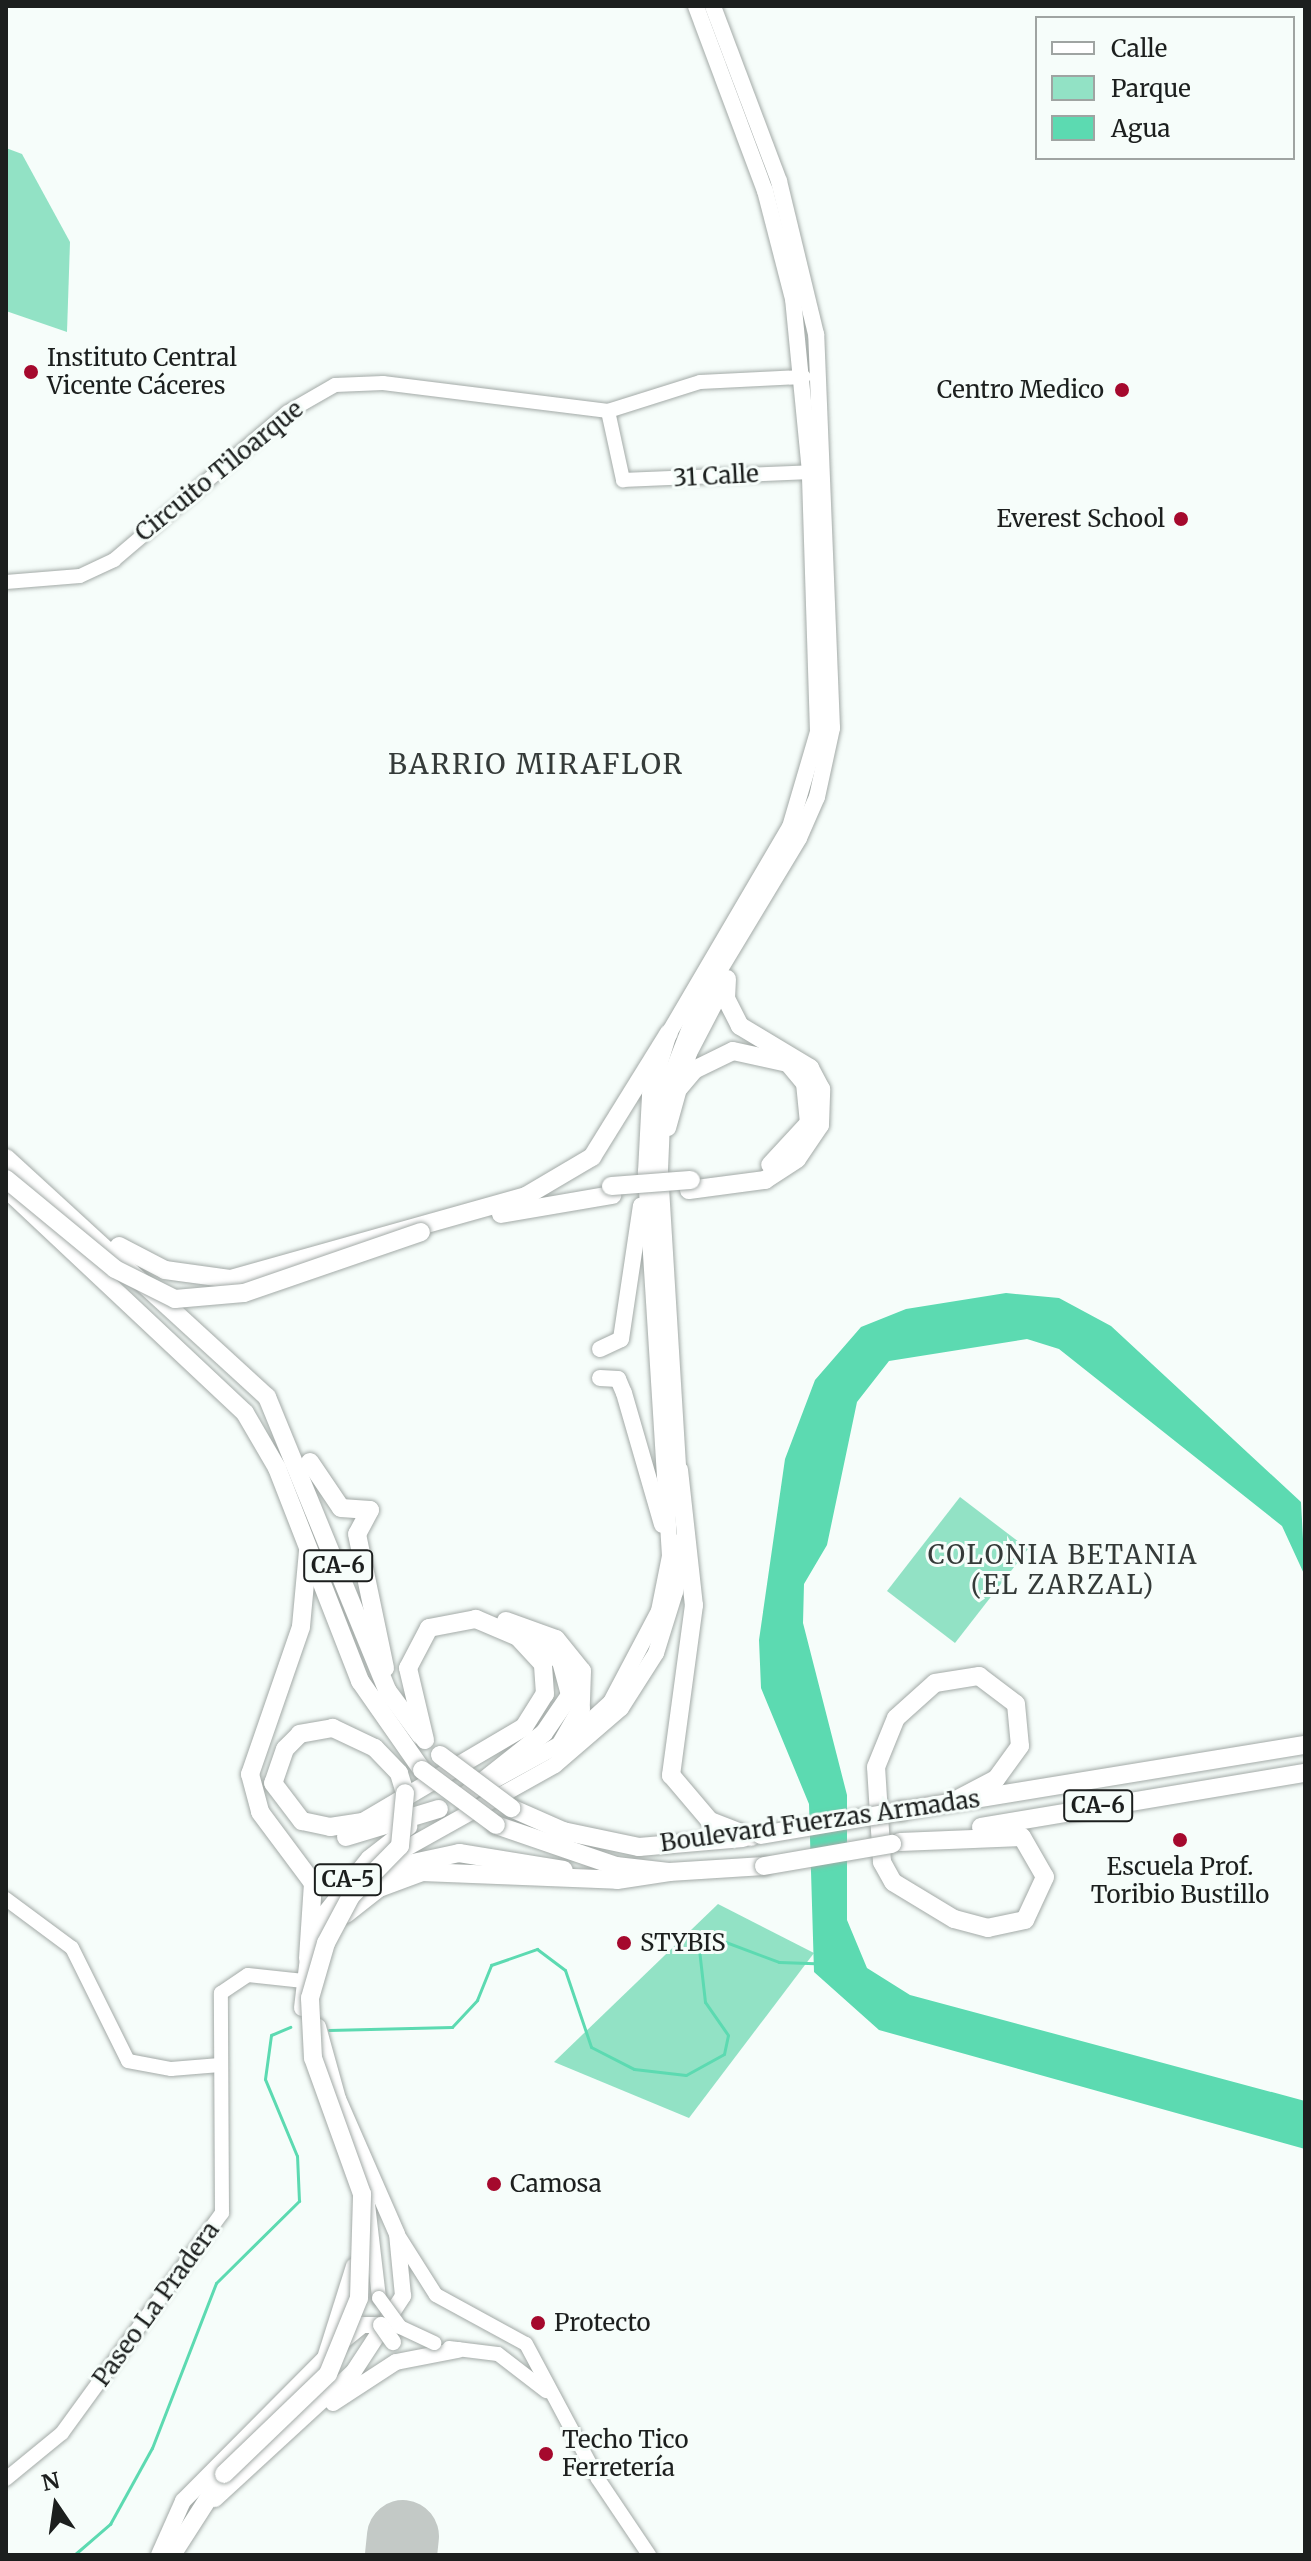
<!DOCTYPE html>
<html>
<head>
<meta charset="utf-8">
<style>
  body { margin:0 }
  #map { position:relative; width:1311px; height:2561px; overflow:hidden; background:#f6fdfa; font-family:Merriweather,serif }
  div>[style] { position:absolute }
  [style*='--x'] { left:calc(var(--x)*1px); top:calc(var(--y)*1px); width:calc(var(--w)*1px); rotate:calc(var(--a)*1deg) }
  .green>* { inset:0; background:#92e2c5 }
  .water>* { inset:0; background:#5cdab1 }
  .stream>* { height:3px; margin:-1.5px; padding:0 1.5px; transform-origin:1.5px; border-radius:1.5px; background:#5cdab1 }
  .runway>* { height:72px; margin:-36px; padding:0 36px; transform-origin:36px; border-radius:36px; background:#c3c9c6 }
  .roads { filter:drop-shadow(0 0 2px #a3aaa7) drop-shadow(0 0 2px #a3aaa7) }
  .secondary>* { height:14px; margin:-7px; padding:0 7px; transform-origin:7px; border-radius:7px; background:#fff }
  .primary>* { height:16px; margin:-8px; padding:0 8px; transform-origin:8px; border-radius:8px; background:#fff }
  .highway>* { height:18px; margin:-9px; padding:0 9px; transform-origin:9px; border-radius:9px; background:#fff }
  .bridges { filter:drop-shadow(0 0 2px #a3aaa7) drop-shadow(0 0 2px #a3aaa7) }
  .secondary-bridge>* { height:14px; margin:-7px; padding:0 7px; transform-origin:7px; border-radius:7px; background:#fff }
  .primary-bridge>* { height:16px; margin:-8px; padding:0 8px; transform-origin:8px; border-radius:8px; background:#fff }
  .highway-bridge>* { height:18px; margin:-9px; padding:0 9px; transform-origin:9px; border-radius:9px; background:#fff }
  .dots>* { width:22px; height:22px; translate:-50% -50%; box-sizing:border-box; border:4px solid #f6fdfa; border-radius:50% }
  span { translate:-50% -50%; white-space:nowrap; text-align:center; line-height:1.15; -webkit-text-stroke:6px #f6fdfa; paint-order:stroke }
  .shield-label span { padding:2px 6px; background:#f6fdfa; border:2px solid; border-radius:6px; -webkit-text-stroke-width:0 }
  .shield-label { font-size:22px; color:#1c1f1e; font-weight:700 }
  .poi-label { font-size:24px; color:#1c1f1e }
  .left { translate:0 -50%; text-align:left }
  .right { translate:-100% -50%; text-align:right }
  .street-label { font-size:24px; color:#1c1f1e }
  .neighbourhood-label { font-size:26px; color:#353b39; letter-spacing:2px }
  .quarter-label { font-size:28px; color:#353b39; letter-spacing:2px }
  .frame { position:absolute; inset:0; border:8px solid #1c1f1e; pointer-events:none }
  .legend { position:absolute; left:1035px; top:16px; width:260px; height:144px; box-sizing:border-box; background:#f6fdfa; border:2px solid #9fa4a2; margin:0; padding:10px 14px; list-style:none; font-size:24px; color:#1c1f1e }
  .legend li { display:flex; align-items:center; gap:16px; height:40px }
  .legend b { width:40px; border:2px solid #9fa4a2 }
  .north { position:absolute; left:16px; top:2465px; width:80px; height:80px; -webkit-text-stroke:6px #f6fdfa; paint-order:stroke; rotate:347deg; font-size:22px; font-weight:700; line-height:32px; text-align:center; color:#1c1f1e }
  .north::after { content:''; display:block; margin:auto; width:28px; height:36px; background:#1c1f1e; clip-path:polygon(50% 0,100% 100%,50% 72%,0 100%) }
</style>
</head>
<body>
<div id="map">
  <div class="green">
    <i style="clip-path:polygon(6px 148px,22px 154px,70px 242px,67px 332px,6px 311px)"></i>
    <i style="clip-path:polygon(960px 1497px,1028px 1549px,955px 1643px,887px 1591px)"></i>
    <i style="clip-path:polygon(718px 1904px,814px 1953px,689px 2118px,554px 2062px)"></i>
  </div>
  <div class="water">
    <i style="clip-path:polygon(1006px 1293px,1059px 1298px,1111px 1326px,1301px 1502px,1305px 1576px,1282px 1526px,1059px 1349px,1027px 1339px,889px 1361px,857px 1402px,827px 1545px,804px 1584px,803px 1623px,847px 1795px,847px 1920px,867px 1968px,910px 1995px,1305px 2101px,1305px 2149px,879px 2030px,814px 1972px,809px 1804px,761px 1688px,759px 1640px,785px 1459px,815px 1380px,861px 1327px,906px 1309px)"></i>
  </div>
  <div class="stream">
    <i style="--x:329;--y:2030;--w:123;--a:-1.4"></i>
    <i style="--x:452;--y:2027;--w:37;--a:-47"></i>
    <i style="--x:477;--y:2000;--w:38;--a:-68"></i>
    <i style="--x:491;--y:1965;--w:49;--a:-19.2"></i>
    <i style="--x:537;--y:1949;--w:35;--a:37"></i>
    <i style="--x:565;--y:1970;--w:81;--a:71.3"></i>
    <i style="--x:591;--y:2047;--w:48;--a:27.1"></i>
    <i style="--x:634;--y:2069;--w:52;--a:6.6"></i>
    <i style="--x:686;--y:2075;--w:43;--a:-28.9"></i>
    <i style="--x:724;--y:2054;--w:19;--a:-78"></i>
    <i style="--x:728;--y:2035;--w:40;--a:-124.9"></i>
    <i style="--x:705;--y:2002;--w:53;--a:-96.5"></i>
    <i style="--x:699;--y:1949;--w:19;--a:-35"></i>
    <i style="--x:715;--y:1938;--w:68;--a:20.6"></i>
    <i style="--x:779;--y:1962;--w:36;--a:2"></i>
    <i style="--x:74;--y:2555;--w:48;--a:-40.7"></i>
    <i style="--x:110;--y:2524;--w:87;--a:-61.1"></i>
    <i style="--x:152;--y:2448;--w:177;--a:-68.8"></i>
    <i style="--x:216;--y:2283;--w:117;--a:-44.7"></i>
    <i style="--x:299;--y:2201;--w:45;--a:-92.5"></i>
    <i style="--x:297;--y:2156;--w:83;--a:-112.6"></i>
    <i style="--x:265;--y:2079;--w:44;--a:-82.2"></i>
    <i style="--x:271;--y:2035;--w:21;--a:-23"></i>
  </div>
  <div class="runway">
    <i style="--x:401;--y:2555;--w:19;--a:-84"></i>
  </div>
  <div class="roads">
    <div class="secondary">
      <i style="--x:608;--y:411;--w:71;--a:77.7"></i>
      <i style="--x:623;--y:480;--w:187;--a:-2.4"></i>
      <i style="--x:6;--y:582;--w:74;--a:-4.6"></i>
      <i style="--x:80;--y:576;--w:38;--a:-25"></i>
      <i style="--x:114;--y:560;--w:228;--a:-40.4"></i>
      <i style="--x:288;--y:412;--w:54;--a:-29.9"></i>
      <i style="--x:335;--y:385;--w:48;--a:-2.4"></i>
      <i style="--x:383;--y:383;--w:227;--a:7.1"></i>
      <i style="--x:608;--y:411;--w:96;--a:-17.5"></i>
      <i style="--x:700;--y:382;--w:104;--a:-2.8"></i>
      <i style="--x:6;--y:1899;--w:82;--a:36.6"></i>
      <i style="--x:72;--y:1948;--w:126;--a:63.6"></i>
      <i style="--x:128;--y:2061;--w:44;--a:10.5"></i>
      <i style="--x:171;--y:2069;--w:49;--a:-4.7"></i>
      <i style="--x:366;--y:2187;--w:112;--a:83.3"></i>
      <i style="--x:398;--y:2235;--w:71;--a:57.7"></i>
      <i style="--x:436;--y:2295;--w:102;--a:28.6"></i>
      <i style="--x:526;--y:2344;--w:153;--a:61.9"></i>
      <i style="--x:598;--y:2479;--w:92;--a:56.1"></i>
      <i style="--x:449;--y:2348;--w:49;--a:7"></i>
      <i style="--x:498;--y:2354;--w:61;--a:37.6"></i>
      <i style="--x:6;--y:2479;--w:72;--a:-39.4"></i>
      <i style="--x:62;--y:2433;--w:272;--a:-54"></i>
      <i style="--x:222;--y:2213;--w:220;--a:-90.3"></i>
      <i style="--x:221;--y:1993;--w:32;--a:-34"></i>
      <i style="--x:248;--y:1975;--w:56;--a:6.1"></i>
    </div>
    <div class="primary">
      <i style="--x:668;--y:1128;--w:78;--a:-74.4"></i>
      <i style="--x:689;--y:1053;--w:82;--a:-62.5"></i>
      <i style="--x:600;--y:1349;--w:23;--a:-25"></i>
      <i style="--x:621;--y:1339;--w:135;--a:-81.5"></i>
      <i style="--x:600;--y:1378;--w:18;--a:3"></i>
      <i style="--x:618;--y:1379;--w:15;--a:67"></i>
      <i style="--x:624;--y:1393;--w:137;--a:73.9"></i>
      <i style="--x:679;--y:1482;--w:313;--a:-93.5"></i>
      <i style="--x:660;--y:1170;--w:73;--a:-87.6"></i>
      <i style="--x:663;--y:1097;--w:100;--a:-68.8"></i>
      <i style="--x:699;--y:1004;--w:194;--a:-58.9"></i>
      <i style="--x:799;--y:838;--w:45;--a:-66.3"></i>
      <i style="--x:817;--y:797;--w:71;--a:-77.7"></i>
      <i style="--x:832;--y:728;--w:394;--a:-92.3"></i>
      <i style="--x:816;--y:334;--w:157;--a:-103.6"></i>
      <i style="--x:779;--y:181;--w:187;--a:-110.7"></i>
      <i style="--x:489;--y:1783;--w:96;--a:-28.7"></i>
      <i style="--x:573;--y:1737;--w:52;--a:-42.6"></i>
      <i style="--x:611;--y:1702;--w:103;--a:-62.2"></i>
      <i style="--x:659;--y:1611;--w:56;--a:-78.7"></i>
      <i style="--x:670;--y:1556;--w:385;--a:-93.6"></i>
      <i style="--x:646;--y:1172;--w:77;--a:-87"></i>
      <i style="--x:650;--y:1095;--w:65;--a:-73"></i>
      <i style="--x:669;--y:1033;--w:239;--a:-59.6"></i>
      <i style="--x:790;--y:827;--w:99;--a:-73.6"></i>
      <i style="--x:818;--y:732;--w:260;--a:-91.8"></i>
      <i style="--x:810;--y:472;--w:174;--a:-95.6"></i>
      <i style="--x:793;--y:299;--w:112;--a:-104.5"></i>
      <i style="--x:765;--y:191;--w:197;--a:-110.5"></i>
      <i style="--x:394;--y:1855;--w:184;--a:-29.2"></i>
      <i style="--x:555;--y:1765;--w:87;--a:-40.8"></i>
      <i style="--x:621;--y:1708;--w:65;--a:-57.5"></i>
      <i style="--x:656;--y:1653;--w:64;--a:-72.7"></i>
      <i style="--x:675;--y:1592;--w:51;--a:-83.3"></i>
      <i style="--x:302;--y:2008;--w:50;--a:-83.2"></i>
      <i style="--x:308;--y:1958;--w:48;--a:-69.3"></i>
      <i style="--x:325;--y:1913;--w:70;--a:-51.3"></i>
      <i style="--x:369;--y:1858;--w:51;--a:-37.8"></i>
      <i style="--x:338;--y:2345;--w:32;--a:-39"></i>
      <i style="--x:363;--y:2325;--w:18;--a:0"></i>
      <i style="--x:333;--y:2403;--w:75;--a:-33.1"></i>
      <i style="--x:396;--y:2362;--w:63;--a:-11"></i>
      <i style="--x:215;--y:2499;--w:189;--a:-42.6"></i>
      <i style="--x:354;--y:2371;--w:90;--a:-56.8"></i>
      <i style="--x:403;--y:2296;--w:62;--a:-95.5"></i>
      <i style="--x:397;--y:2234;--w:147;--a:-113.6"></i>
      <i style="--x:338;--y:2099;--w:75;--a:-105.5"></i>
      <i style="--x:159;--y:2555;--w:59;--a:-66"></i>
      <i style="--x:183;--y:2501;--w:202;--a:-45.2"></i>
      <i style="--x:325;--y:2358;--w:96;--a:-72.5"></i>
    </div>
    <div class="highway">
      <i style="--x:679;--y:1088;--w:23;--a:-50"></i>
      <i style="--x:694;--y:1070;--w:43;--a:-26"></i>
      <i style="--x:733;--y:1051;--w:56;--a:12.3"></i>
      <i style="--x:788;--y:1063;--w:26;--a:50"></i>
      <i style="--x:805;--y:1083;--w:40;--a:84.3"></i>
      <i style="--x:809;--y:1123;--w:57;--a:132.9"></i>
      <i style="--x:6;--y:1158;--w:354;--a:42.5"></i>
      <i style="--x:267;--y:1397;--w:317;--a:67.7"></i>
      <i style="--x:387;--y:1690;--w:57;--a:53.5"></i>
      <i style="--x:689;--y:1190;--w:77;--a:-7.5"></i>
      <i style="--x:765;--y:1180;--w:38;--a:-33"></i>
      <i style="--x:797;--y:1159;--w:41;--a:-55.9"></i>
      <i style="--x:820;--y:1125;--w:36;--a:-88"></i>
      <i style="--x:821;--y:1089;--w:24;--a:-118"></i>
      <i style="--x:810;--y:1068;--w:82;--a:-149"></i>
      <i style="--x:740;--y:1026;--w:31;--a:-117"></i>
      <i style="--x:726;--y:998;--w:19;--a:-87"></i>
      <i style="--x:14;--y:1196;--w:317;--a:43.2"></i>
      <i style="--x:245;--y:1413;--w:64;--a:59.8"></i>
      <i style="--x:277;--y:1468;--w:229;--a:68.7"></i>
      <i style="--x:360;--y:1681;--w:108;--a:55.1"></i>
      <i style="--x:501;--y:1214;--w:113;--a:-9.7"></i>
      <i style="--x:119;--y:1246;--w:52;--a:27.6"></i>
      <i style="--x:165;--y:1270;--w:67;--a:7.8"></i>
      <i style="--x:231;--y:1279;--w:306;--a:-15.7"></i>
      <i style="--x:526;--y:1196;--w:77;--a:-30.6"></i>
      <i style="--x:592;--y:1157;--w:146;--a:-58.2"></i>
      <i style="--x:310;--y:1462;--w:55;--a:56"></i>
      <i style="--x:341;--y:1508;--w:29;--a:4"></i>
      <i style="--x:679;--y:1470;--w:136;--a:83.7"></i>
      <i style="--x:694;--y:1605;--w:172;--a:97.7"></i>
      <i style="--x:671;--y:1775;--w:60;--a:49.7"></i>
      <i style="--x:710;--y:1821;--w:44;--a:21.3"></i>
      <i style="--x:370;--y:1510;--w:27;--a:118"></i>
      <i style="--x:357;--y:1534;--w:137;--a:78.2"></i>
      <i style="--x:308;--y:1551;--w:76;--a:95.3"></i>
      <i style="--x:301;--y:1627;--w:156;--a:109.1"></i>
      <i style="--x:250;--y:1774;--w:39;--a:75"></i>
      <i style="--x:260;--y:1812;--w:89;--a:53.3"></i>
      <i style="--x:313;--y:1883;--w:75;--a:93.8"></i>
      <i style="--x:506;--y:1621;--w:53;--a:19.8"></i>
      <i style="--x:556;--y:1639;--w:41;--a:50.9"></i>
      <i style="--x:582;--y:1671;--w:38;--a:92"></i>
      <i style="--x:581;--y:1709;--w:39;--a:120"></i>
      <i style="--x:405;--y:1793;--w:21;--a:-107"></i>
      <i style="--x:399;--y:1773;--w:35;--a:-134"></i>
      <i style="--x:375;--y:1748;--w:47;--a:-154.5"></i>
      <i style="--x:333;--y:1728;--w:34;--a:170"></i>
      <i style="--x:300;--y:1734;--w:21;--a:135"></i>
      <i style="--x:285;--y:1749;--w:36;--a:109"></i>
      <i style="--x:273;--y:1783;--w:48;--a:52.7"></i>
      <i style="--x:302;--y:1821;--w:29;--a:12"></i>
      <i style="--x:330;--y:1827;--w:33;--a:-9"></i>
      <i style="--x:363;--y:1822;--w:187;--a:-30.5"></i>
      <i style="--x:524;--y:1727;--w:39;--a:-58"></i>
      <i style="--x:545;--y:1694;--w:30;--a:-94"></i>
      <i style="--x:543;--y:1664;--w:37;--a:-133"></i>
      <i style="--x:518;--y:1637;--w:46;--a:-156.8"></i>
      <i style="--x:476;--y:1619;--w:48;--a:169.2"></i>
      <i style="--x:429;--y:1628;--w:45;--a:117.7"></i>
      <i style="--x:408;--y:1668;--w:74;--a:76.7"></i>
      <i style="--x:463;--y:1797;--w:103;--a:-38.3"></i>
      <i style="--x:544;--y:1733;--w:46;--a:-55.6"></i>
      <i style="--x:570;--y:1695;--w:35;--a:-105"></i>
      <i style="--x:561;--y:1661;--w:32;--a:-141"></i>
      <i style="--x:511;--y:1808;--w:57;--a:23.9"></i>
      <i style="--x:563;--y:1831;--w:78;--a:11.9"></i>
      <i style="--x:639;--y:1847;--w:104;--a:-4.9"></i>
      <i style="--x:901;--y:1811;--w:409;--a:-9.3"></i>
      <i style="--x:496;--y:1825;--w:127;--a:18.9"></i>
      <i style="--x:616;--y:1866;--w:53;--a:6.5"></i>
      <i style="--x:669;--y:1872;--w:95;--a:-3.6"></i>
      <i style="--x:981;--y:1827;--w:328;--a:-9.5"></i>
      <i style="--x:346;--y:1837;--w:97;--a:-16.8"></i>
      <i style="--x:900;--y:1842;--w:122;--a:-2.3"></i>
      <i style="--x:1022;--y:1837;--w:46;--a:60.1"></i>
      <i style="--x:1045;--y:1877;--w:47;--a:114.9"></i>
      <i style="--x:1025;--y:1920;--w:38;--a:168"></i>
      <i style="--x:988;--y:1928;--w:35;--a:-165"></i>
      <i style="--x:954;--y:1919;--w:71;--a:-148.8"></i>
      <i style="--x:893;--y:1882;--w:23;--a:-119"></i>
      <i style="--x:882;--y:1862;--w:95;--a:-93.6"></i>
      <i style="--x:876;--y:1767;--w:53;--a:-67.8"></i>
      <i style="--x:896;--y:1718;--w:52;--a:-41.9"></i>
      <i style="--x:935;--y:1683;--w:45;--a:-9"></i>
      <i style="--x:979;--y:1676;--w:46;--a:37.1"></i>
      <i style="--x:1016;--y:1704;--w:42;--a:84.6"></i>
      <i style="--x:1020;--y:1746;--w:41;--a:126"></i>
      <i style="--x:996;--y:1779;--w:50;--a:152.4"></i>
      <i style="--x:385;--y:1869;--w:76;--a:-12.2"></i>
      <i style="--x:459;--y:1853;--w:106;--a:9.2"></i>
      <i style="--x:346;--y:1914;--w:42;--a:-38.2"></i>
      <i style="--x:379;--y:1888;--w:46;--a:-20.4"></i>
      <i style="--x:422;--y:1872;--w:195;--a:2.3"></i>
      <i style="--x:617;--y:1880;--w:53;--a:-8.7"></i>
      <i style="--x:172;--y:2555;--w:96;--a:-57.3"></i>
    </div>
  </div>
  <div class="bridges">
    <div class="secondary-bridge">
      <i style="--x:379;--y:2298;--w:36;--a:54"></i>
      <i style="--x:400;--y:2327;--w:38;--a:25"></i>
    </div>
    <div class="primary-bridge">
      <i style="--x:381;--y:2325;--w:21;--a:55"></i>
    </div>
    <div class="highway-bridge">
      <i style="--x:6;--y:1179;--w:141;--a:39.5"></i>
      <i style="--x:115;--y:1269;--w:67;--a:26.6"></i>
      <i style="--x:175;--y:1299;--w:69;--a:-5"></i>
      <i style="--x:244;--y:1293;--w:187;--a:-19"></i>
      <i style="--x:611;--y:1186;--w:80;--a:-4.3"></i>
      <i style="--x:440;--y:1755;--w:89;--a:36.7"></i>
      <i style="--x:422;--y:1770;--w:92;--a:36.6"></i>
      <i style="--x:761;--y:1835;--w:142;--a:-9.7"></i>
      <i style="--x:764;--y:1866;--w:130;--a:-9.8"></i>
      <i style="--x:224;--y:2474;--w:144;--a:-43.9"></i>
      <i style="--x:328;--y:2374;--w:82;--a:-67.8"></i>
      <i style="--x:359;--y:2298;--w:104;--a:-88.3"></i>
      <i style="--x:362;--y:2194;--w:145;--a:-109.8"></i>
      <i style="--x:313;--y:2058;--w:60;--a:-92.9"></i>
      <i style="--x:310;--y:1998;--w:57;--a:-73.8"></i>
      <i style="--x:326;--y:1943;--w:53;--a:-62"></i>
      <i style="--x:351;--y:1896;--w:70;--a:-45.6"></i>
      <i style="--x:400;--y:1846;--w:53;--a:-84.6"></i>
    </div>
  </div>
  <div class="dots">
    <i style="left:31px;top:372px;background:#a5092d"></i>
    <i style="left:1122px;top:390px;background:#a5092d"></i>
    <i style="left:1181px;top:519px;background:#a5092d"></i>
    <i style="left:1180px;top:1840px;background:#a5092d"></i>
    <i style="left:624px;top:1943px;background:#a5092d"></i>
    <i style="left:494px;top:2184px;background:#a5092d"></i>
    <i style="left:538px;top:2323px;background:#a5092d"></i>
    <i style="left:546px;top:2454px;background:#a5092d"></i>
  </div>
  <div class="shield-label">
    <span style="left:338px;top:1566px">CA-6</span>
    <span style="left:1098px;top:1806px">CA-6</span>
    <span style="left:348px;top:1880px">CA-5</span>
  </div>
  <div class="poi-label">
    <span class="left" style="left:47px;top:372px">Instituto Central<br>Vicente Cáceres</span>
    <span class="right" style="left:1104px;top:390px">Centro Medico</span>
    <span class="right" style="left:1165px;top:519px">Everest School</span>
    <span style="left:1180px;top:1881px">Escuela Prof.<br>Toribio Bustillo</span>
    <span class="left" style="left:640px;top:1943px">STYBIS</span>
    <span class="left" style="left:510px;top:2184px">Camosa</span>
    <span class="left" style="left:554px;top:2323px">Protecto</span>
    <span class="left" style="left:562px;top:2454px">Techo Tico<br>Ferretería</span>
  </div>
  <div class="street-label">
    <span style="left:219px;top:471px;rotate:-39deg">Circuito Tiloarque</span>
    <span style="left:716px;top:476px;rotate:-3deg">31 Calle</span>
    <span style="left:820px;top:1821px;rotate:-8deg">Boulevard Fuerzas Armadas</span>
    <span style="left:156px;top:2304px;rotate:-54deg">Paseo La Pradera</span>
  </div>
  <div class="neighbourhood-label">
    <span style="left:1063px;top:1570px">COLONIA BETANIA<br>(EL ZARZAL)</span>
  </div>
  <div class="quarter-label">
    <span style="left:536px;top:764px">BARRIO MIRAFLOR</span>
  </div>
  <div class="frame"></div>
  <ul class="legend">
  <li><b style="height:10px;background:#fff"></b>Calle</li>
  <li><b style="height:22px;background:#92e2c5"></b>Parque</li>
  <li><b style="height:22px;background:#5cdab1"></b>Agua</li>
  </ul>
  <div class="north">N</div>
</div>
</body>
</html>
